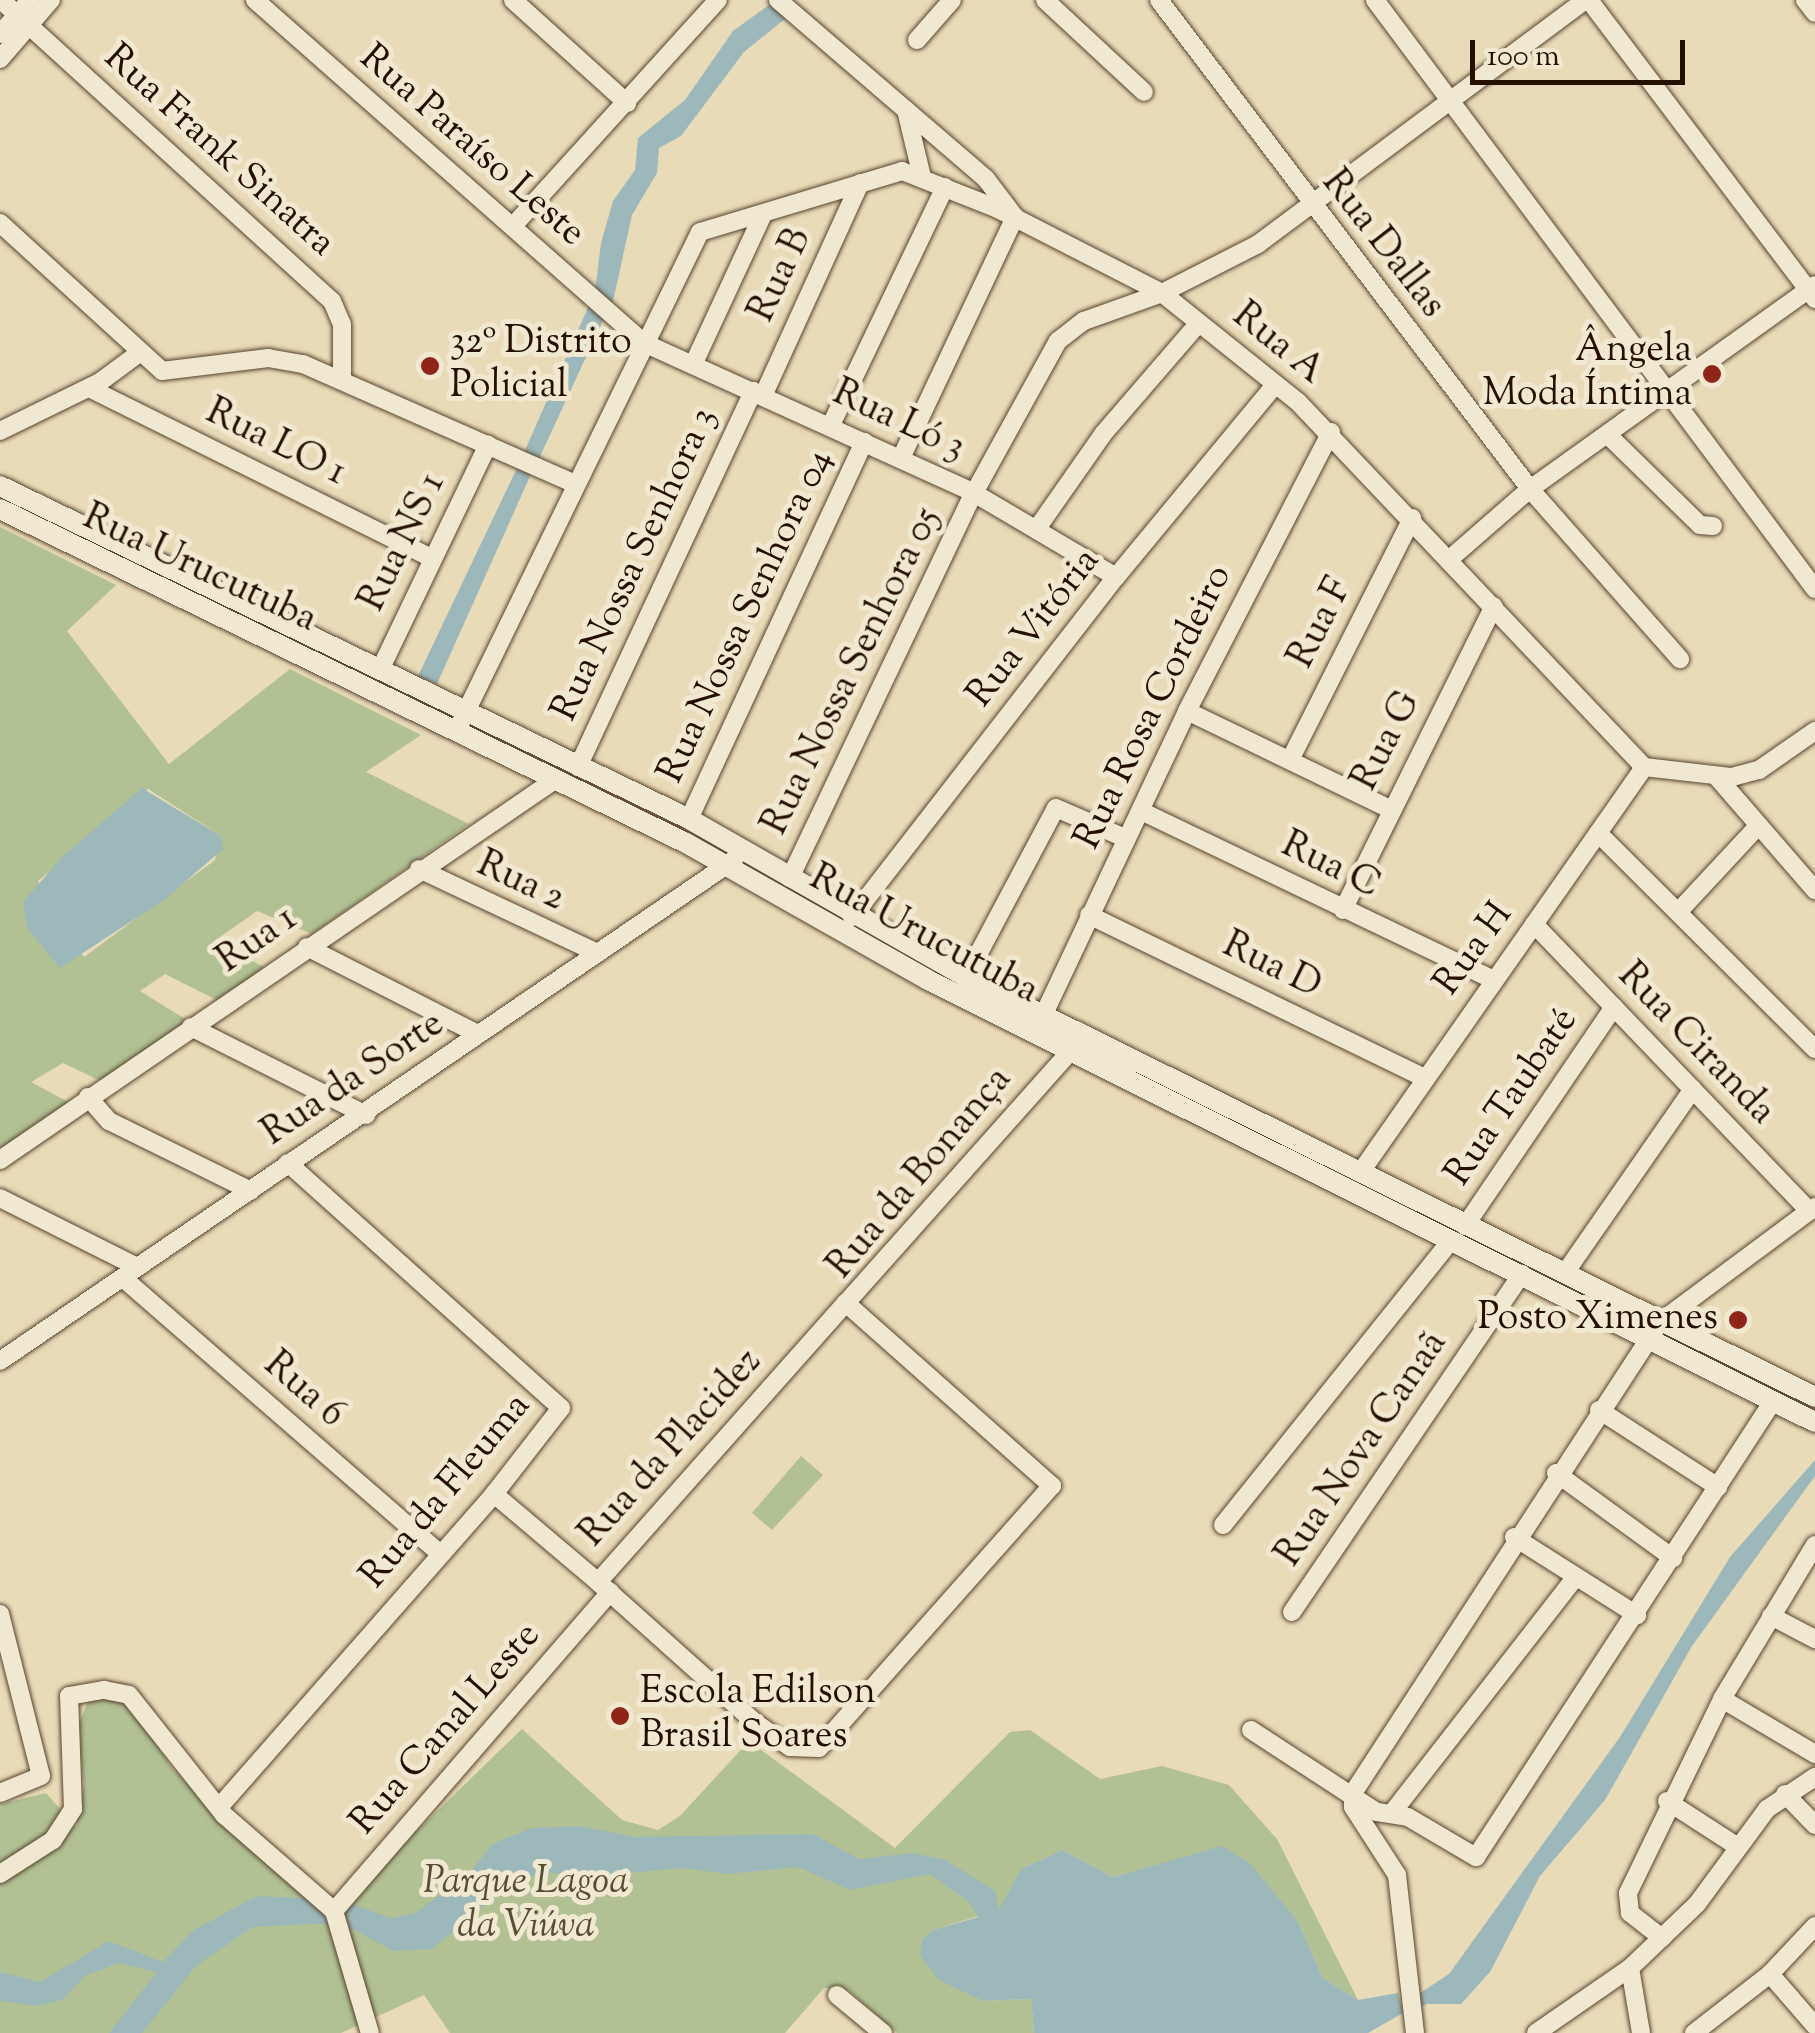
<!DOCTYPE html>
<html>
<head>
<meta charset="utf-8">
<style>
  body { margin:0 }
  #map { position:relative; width:1815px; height:2033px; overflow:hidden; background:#eadbb8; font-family:"Sorts Mill Goudy",serif }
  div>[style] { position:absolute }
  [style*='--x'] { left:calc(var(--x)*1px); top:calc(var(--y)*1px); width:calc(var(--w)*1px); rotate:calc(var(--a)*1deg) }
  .green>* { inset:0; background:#b1c193 }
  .water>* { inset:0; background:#9db8ba }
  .roads { filter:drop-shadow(0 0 2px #56432e) drop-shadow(0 0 2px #56432e) }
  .minor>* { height:18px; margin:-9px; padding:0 9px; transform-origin:9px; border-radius:9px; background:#f1e8d1 }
  .tertiary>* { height:20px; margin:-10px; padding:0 10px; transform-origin:10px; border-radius:10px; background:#f1e8d1 }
  .dots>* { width:28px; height:28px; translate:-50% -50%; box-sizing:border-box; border:5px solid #f1e8d1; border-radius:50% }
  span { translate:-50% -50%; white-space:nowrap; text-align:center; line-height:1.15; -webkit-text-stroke:10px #f1e8d1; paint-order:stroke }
  .street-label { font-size:38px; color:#251000 }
  .poi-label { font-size:38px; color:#251000 }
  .left { translate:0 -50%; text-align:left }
  .right { translate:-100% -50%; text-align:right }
  .park-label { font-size:38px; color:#564e33; font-style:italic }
  .scale { position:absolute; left:1470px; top:40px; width:215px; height:45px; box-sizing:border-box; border:5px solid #251000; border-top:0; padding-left:12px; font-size:30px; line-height:35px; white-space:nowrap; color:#251000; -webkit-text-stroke:8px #f1e8d1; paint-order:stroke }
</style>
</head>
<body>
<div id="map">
  <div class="green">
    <i style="clip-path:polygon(evenodd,0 527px,116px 585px,67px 631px,169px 764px,290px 669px,421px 735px,366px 772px,469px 824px,312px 934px,257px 911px,214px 941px,264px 967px,221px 1002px,165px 974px,140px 991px,190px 1022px,103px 1082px,63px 1063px,31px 1082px,70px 1103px,0 1153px,0 527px,148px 789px,221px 836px,215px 860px,84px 957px,38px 881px,148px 789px)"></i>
    <i style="clip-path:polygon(801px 1456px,823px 1475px,772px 1530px,752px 1513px)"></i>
    <i style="clip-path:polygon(92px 1691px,128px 1702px,172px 1768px,256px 1855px,335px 1910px,522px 1729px,622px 1820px,658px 1830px,680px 1816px,749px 1741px,895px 1848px,1010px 1732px,1030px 1730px,1100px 1779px,1162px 1766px,1229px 1785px,1277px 1839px,1358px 2000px,1323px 1978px,1298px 1922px,1222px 1847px,1113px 1877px,1062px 1850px,1021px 1869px,1004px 1908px,933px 1930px,983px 2001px,1031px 1999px,1034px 2033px,897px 2033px,849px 1990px,824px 1988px,785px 2033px,450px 2033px,424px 1995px,341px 2033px,0 2033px,0 1804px,46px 1793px,76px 1827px,84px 1784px,77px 1729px)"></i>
  </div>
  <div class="water">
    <i style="clip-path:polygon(770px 4px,786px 18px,744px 52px,681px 136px,659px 148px,657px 173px,632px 215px,612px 306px,595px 291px,601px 243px,613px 201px,635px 170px,638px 138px,685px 100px,733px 31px)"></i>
    <i style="clip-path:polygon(590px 303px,605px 316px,537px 463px,522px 457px)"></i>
    <i style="clip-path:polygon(517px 468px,531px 474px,437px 684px,418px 676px)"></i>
    <i style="clip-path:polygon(142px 788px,221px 836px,223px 849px,164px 900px,60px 968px,27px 928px,23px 902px,62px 857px)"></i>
    <i style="clip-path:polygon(1815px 1460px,1815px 1476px,1692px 1646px,1605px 1800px,1540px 1876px,1490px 1972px,1461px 2004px,1427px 2004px,1410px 2012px,1408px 2001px,1449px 1974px,1620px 1737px,1730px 1557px)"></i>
    <i style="clip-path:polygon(580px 1826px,634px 1837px,813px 1834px,859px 1859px,913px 1853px,945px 1860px,995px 1891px,999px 1910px,1021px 1869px,1062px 1850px,1113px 1877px,1222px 1846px,1250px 1863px,1298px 1922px,1323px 1978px,1358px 2000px,1398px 1993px,1403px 2013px,1368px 2033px,1034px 2033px,1031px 1999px,983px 2001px,939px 1980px,920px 1956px,922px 1940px,933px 1930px,978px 1917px,970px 1903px,930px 1874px,850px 1890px,798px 1867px,727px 1874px,684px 1868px,594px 1876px,551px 1873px,516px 1879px,432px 1949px,393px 1951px,349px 1927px,345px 1910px,351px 1904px,391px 1918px,413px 1914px,467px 1877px,492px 1844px,532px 1828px)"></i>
    <i style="clip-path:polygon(257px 1896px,317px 1899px,336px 1923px,253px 1927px,197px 1965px,142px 2033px,109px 2033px,157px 1972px,118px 1963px,85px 1976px,62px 2000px,36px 2006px,0 2001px,0 1972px,40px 1982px,109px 1941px,163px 1962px,194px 1930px)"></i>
  </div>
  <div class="roads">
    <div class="minor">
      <i style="--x:1;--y:0;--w:447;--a:42.3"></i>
      <i style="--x:332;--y:301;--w:25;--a:67"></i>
      <i style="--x:342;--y:324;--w:52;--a:90"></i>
      <i style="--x:255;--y:0;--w:519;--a:41.4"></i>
      <i style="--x:644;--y:343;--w:362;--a:24.4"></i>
      <i style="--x:974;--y:493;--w:165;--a:30.6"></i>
      <i style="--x:513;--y:0;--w:154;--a:42.1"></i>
      <i style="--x:778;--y:0;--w:274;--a:40.7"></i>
      <i style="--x:986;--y:179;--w:48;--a:52.7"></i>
      <i style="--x:1015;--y:217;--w:267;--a:115.3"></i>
      <i style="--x:1045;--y:0;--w:135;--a:42.9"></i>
      <i style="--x:1159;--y:0;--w:614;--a:52.81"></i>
      <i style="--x:1530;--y:489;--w:227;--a:48.6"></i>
      <i style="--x:1375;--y:0;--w:735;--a:53.24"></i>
      <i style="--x:1589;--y:0;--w:375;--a:52.9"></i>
      <i style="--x:1805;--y:0;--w:16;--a:52"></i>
      <i style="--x:0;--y:34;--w:45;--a:-48.6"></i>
      <i style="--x:917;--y:40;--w:53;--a:-48.8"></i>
      <i style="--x:0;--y:59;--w:78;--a:-49.2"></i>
      <i style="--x:906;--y:110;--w:69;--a:76.6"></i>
      <i style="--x:0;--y:223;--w:219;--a:42.4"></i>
      <i style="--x:162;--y:371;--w:107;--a:-7"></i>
      <i style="--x:268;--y:358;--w:36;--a:10"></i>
      <i style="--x:303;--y:364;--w:297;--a:23.8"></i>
      <i style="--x:513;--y:226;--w:305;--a:-47.8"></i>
      <i style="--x:693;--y:365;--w:166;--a:-65.1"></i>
      <i style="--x:89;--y:388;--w:383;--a:26.4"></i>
      <i style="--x:763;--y:396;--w:234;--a:-65.5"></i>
      <i style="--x:830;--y:427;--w:266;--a:-64.4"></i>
      <i style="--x:0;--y:431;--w:111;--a:-26.1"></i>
      <i style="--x:100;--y:382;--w:47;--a:-36.4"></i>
      <i style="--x:1609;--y:436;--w:127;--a:44.4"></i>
      <i style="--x:1700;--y:525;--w:13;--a:4"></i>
      <i style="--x:1038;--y:527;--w:113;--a:-55"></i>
      <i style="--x:1103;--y:434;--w:145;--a:-49.2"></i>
      <i style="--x:1452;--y:557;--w:103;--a:-41.1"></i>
      <i style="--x:1530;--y:489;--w:350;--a:-35.6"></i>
      <i style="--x:380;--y:670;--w:250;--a:-64.4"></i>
      <i style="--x:1187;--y:711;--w:225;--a:25.8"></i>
      <i style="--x:461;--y:722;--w:545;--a:-64"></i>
      <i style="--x:700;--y:232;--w:211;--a:-16.8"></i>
      <i style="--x:902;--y:171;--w:103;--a:21.6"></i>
      <i style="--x:998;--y:209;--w:184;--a:27.1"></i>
      <i style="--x:1162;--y:293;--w:174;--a:38.7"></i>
      <i style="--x:1298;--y:402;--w:503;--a:46.53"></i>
      <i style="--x:1290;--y:760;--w:271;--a:-63.2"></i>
      <i style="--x:578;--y:767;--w:415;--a:-65"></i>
      <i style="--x:1644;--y:767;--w:89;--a:6.5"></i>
      <i style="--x:1732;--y:777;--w:28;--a:-15"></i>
      <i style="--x:1759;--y:770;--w:68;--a:-34.9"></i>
      <i style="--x:1717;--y:777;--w:150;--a:49.1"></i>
      <i style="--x:1141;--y:811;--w:388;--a:25.6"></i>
      <i style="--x:689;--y:819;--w:416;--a:-65.1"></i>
      <i style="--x:1598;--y:833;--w:306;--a:44.9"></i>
      <i style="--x:419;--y:869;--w:195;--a:25.2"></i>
      <i style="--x:790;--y:878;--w:427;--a:-64.5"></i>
      <i style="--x:974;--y:493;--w:174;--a:-61.1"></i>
      <i style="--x:1058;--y:341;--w:33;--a:-38"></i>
      <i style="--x:1084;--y:321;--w:83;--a:-19.7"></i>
      <i style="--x:1162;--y:293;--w:108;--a:-27"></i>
      <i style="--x:1258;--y:244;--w:408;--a:-36.7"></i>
      <i style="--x:1343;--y:910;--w:339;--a:-63.6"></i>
      <i style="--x:1679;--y:911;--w:115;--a:-47.1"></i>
      <i style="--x:1089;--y:915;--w:373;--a:25.9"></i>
      <i style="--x:852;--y:917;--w:430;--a:-52.2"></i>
      <i style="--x:1116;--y:577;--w:248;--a:-50.4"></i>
      <i style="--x:1534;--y:924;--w:397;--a:46.2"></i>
      <i style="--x:307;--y:947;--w:192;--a:27"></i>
      <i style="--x:966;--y:977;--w:191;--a:-62"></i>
      <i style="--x:1056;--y:808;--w:77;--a:23.6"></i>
      <i style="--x:1043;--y:1016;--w:337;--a:-64.7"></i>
      <i style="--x:1187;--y:711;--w:314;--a:-62.7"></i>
      <i style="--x:191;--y:1027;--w:196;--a:26.7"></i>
      <i style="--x:88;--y:1097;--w:32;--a:49"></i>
      <i style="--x:109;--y:1121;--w:158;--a:26.2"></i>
      <i style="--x:0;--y:1160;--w:674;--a:-34.42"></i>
      <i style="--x:1360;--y:1173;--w:495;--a:-55"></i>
      <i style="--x:0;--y:1198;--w:153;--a:26.7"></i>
      <i style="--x:1465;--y:1226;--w:265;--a:-55.8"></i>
      <i style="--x:1565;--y:1273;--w:224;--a:-55.2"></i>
      <i style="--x:123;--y:1278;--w:420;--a:41"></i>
      <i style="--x:0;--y:1361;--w:889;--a:-34.32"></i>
      <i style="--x:1599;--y:1410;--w:142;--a:32.9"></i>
      <i style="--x:1556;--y:1473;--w:145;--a:36"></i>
      <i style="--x:494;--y:1494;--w:136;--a:40.2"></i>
      <i style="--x:598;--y:1582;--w:373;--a:-48.4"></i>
      <i style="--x:1223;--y:1525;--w:365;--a:-51.3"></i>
      <i style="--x:1514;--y:1537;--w:146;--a:32.4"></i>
      <i style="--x:598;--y:1582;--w:213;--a:41.8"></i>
      <i style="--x:757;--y:1724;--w:40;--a:34.9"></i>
      <i style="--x:790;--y:1747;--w:29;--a:2"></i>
      <i style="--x:819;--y:1748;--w:351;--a:-48.4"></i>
      <i style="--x:1052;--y:1486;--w:276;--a:-138.4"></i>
      <i style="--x:846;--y:1303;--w:347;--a:-48.3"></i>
      <i style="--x:1292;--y:1612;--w:409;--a:-55.8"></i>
      <i style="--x:0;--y:1614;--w:167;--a:75.8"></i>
      <i style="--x:41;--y:1776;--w:44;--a:157.5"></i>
      <i style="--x:1771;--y:1616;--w:50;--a:27.6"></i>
      <i style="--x:1722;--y:1699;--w:108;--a:30.6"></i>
      <i style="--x:1251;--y:1730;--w:150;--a:33.1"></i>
      <i style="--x:1377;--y:1812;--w:31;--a:9"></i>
      <i style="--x:1408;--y:1817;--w:79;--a:30.5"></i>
      <i style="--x:1476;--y:1857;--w:544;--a:-56.92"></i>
      <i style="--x:1353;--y:1793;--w:562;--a:-56.9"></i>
      <i style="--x:1660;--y:1322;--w:193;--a:-36.6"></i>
      <i style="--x:1353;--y:1793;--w:14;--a:90"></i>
      <i style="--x:1353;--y:1807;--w:81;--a:57.1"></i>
      <i style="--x:1397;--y:1875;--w:159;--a:83.5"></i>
      <i style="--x:1785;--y:1794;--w:43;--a:45.9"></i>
      <i style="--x:1667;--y:1801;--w:81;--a:32.9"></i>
      <i style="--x:221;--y:1805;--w:414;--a:-48.7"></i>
      <i style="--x:494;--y:1494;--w:109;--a:-52.1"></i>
      <i style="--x:561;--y:1408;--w:367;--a:-138.1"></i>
      <i style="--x:1392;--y:1813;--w:299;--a:-52.1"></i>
      <i style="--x:0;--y:1874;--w:63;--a:-32.7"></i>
      <i style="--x:53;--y:1840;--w:37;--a:-57"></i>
      <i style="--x:73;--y:1809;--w:113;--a:-92"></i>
      <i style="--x:69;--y:1696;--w:36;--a:-10"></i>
      <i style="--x:104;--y:1690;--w:25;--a:11"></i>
      <i style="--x:129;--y:1695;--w:153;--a:51.6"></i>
      <i style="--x:224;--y:1815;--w:146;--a:41.1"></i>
      <i style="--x:334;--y:1911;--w:127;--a:73.6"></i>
      <i style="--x:334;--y:1911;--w:422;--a:-49.1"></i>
      <i style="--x:1662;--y:1938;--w:41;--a:-142"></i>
      <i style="--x:1630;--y:1913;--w:20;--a:-96"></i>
      <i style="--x:1628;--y:1893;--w:216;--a:-64.1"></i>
      <i style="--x:1722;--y:1699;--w:180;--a:-58.9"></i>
      <i style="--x:1630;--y:1968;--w:66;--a:80.4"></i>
      <i style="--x:1770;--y:1974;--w:69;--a:49.1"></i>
      <i style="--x:837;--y:1995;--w:60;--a:39.6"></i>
      <i style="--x:1536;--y:2033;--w:114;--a:-34.7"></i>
      <i style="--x:1630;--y:1968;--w:93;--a:-43.7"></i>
      <i style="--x:1697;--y:1904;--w:118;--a:-53.6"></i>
      <i style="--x:1767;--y:1809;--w:58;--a:-33.7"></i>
      <i style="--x:1694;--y:2033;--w:96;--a:-37.8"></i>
      <i style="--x:1770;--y:1974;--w:66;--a:-46.8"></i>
    </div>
    <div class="tertiary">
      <i style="--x:0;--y:486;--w:765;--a:25.79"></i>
      <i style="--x:689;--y:819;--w:319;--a:29.7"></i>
      <i style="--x:966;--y:977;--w:947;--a:26.32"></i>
      <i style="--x:0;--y:509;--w:763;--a:25.96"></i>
      <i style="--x:686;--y:843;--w:278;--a:29.5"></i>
      <i style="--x:928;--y:980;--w:991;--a:26.49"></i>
    </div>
  </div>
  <div class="dots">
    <i style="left:430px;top:366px;background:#8f2418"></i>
    <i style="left:1712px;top:374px;background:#8f2418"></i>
    <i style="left:1738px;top:1320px;background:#8f2418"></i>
    <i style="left:620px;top:1716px;background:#8f2418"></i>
  </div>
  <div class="street-label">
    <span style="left:471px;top:147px;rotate:41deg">Rua Paraíso Leste</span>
    <span style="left:218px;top:152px;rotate:42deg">Rua Frank Sinatra</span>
    <span style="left:1382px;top:245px;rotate:52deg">Rua Dallas</span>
    <span style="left:782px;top:276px;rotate:-65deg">Rua B</span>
    <span style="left:1277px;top:345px;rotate:39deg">Rua A</span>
    <span style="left:898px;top:422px;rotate:25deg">Rua Ló 3</span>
    <span style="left:275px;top:444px;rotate:26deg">Rua LO 1</span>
    <span style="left:404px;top:543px;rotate:-64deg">Rua NS 1</span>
    <span style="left:636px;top:565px;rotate:-65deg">Rua Nossa Senhora 3</span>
    <span style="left:199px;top:570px;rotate:25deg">Rua Urucutuba</span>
    <span style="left:747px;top:617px;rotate:-65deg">Rua Nossa Senhora 04</span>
    <span style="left:1322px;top:624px;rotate:-63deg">Rua F</span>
    <span style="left:1035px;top:629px;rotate:-52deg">Rua Vitória</span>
    <span style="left:853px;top:672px;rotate:-64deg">Rua Nossa Senhora 05</span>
    <span style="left:1155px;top:708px;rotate:-64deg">Rua Rosa Cordeiro</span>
    <span style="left:1388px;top:742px;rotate:-63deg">Rua G</span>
    <span style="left:1330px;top:867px;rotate:26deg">Rua C</span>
    <span style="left:520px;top:883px;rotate:25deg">Rua 2</span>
    <span style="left:923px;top:936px;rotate:28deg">Rua Urucutuba</span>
    <span style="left:258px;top:941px;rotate:-35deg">Rua 1</span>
    <span style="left:1475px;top:950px;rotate:-54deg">Rua H</span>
    <span style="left:1271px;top:967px;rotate:26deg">Rua D</span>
    <span style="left:1695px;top:1045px;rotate:46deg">Rua Ciranda</span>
    <span style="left:354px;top:1080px;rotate:-34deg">Rua da Sorte</span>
    <span style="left:1513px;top:1098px;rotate:-56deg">Rua Taubaté</span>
    <span style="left:921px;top:1174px;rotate:-50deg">Rua da Bonança</span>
    <span style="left:303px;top:1391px;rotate:41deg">Rua 6</span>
    <span style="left:672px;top:1449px;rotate:-48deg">Rua da Placidez</span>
    <span style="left:1363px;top:1450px;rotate:-56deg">Rua Nova Canaã</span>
    <span style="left:447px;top:1492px;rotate:-50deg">Rua da Fleuma</span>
    <span style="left:447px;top:1730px;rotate:-49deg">Rua Canal Leste</span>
  </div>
  <div class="poi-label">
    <span class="left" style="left:450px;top:366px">32º Distrito<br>Policial</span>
    <span class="right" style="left:1692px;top:374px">Ângela<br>Moda Íntima</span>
    <span class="right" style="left:1718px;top:1320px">Posto Ximenes</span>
    <span class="left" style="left:640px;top:1716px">Escola Edilson<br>Brasil Soares</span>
  </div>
  <div class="park-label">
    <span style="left:526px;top:1906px">Parque Lagoa<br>da Viúva</span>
  </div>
  <div class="scale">100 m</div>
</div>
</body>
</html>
